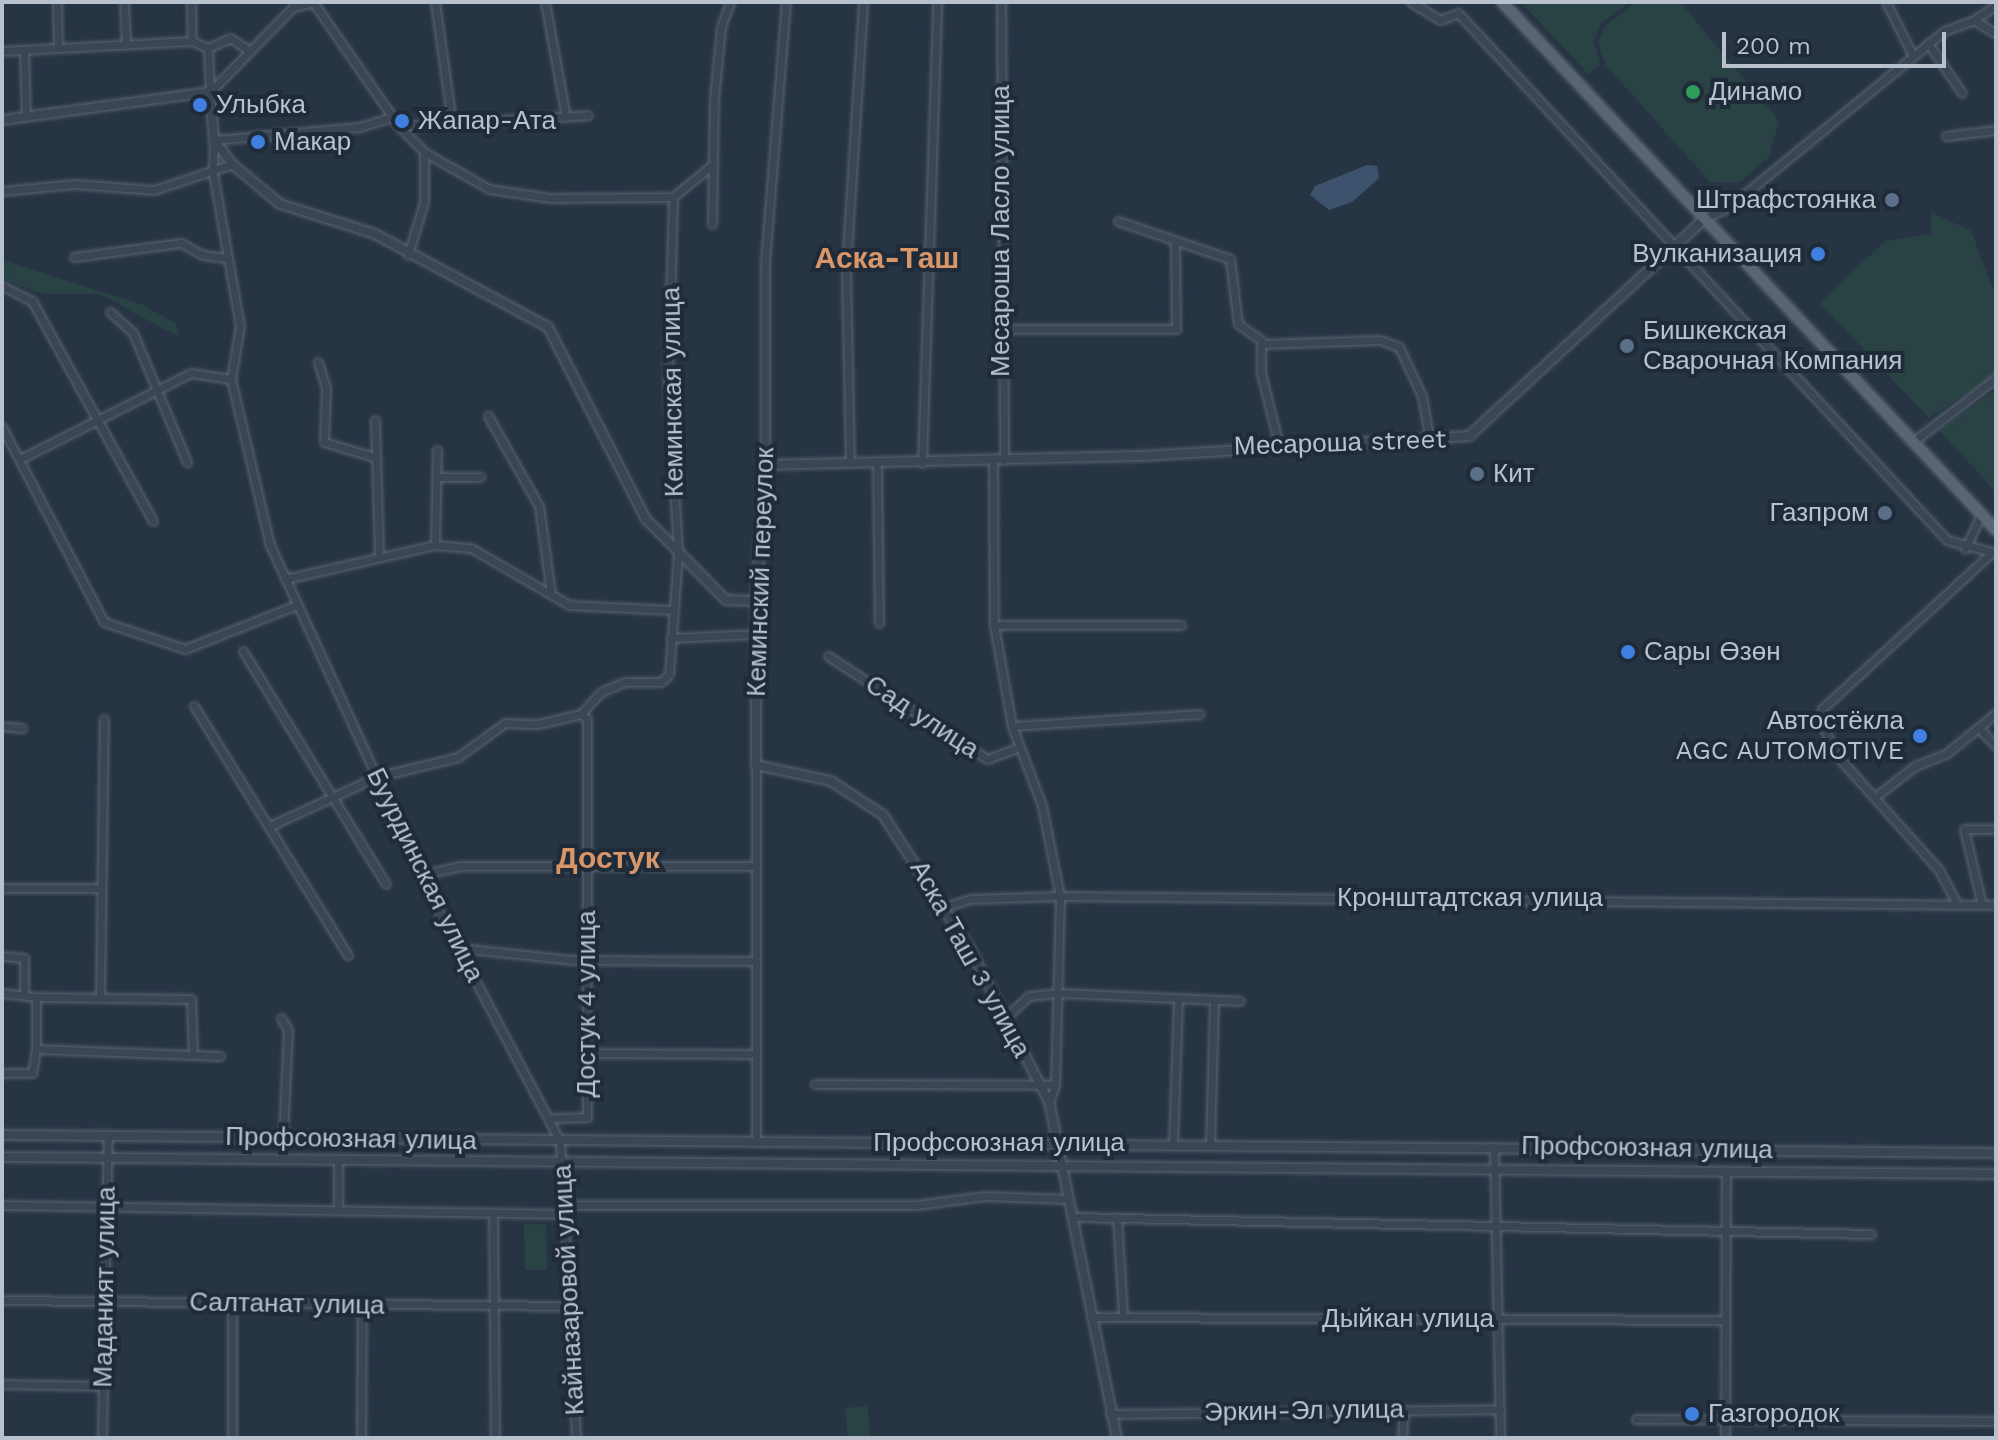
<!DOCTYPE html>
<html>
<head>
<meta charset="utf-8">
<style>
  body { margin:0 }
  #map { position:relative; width:1998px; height:1440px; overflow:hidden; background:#273444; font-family:"Work Sans",sans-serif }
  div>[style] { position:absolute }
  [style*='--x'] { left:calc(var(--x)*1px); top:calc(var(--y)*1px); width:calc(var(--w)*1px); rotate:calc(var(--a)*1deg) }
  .green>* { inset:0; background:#294345 }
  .water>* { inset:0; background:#3d526d }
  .roads { filter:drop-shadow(0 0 2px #5a6471) drop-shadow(0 0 2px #5a6471) }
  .minor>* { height:7px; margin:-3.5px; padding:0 3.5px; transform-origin:3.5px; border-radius:3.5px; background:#3b4654 }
  .tertiary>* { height:8px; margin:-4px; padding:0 4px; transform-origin:4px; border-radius:4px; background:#3b4654 }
  .primary>* { height:10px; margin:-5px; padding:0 5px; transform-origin:5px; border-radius:5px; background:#5a6574 }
  .dots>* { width:22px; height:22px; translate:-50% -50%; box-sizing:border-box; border:4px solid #202b39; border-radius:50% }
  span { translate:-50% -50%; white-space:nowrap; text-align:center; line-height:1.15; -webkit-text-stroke:8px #202b39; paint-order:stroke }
  .poi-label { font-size:26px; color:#b9c1cd }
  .left { translate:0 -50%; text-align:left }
  .right { translate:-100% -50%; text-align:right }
  .street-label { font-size:26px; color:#b9c1cd }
  .quarter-label { font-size:30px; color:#d99668; font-weight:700 }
  .frame { position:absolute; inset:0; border:4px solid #b9c1cd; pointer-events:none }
  .scale { position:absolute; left:1722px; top:32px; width:224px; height:36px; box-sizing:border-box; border:4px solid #b9c1cd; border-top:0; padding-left:10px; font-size:24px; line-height:28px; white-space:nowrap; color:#b9c1cd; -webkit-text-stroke:6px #202b39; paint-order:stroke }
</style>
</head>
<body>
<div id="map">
  <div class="green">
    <i style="clip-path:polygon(1521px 2px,1629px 2px,1600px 24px,1594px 42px,1600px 65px,1588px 74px)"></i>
    <i style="clip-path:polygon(1636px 2px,1680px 2px,1779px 121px,1769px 157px,1739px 183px,1710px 182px,1605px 64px,1598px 42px,1605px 26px)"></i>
    <i style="clip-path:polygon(1931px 212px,1971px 231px,1996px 298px,1996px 374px,1929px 418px,1820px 303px,1885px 241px,1931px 234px)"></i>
    <i style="clip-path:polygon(2px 260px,143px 305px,176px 324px,179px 337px,100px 294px,44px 294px,5px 280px)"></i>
    <i style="clip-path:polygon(1996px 390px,1996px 492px,1939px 430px)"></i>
    <i style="clip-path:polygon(524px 1224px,546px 1224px,547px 1270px,525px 1270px)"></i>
    <i style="clip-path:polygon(867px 1406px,871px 1438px,848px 1438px,845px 1408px)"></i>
  </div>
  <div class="water">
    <i style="clip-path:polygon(1367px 165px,1377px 166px,1379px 178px,1352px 202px,1329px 210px,1310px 195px,1315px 186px)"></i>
  </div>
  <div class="roads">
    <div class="minor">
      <i style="--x:57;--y:2;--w:46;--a:88.8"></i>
      <i style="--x:124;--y:2;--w:43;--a:87.3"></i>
      <i style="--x:191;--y:2;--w:39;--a:89"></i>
      <i style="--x:313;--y:2;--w:151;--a:55.3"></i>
      <i style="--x:399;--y:126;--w:36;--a:46"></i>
      <i style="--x:424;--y:152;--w:75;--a:29.6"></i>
      <i style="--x:489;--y:189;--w:62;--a:8.4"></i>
      <i style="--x:550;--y:198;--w:123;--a:-0.5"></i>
      <i style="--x:435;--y:2;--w:122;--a:82"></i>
      <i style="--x:545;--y:2;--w:117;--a:79.7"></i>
      <i style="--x:1001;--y:2;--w:458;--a:89.6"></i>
      <i style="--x:1411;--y:2;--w:34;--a:32"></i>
      <i style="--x:1440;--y:20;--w:19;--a:-21"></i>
      <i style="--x:1458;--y:13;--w:719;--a:47.14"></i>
      <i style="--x:1947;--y:540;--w:51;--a:14.9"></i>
      <i style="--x:1886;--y:2;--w:58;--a:63.4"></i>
      <i style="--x:1974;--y:20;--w:27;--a:-34"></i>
      <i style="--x:1928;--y:43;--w:60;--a:55.8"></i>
      <i style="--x:208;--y:48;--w:24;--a:-24"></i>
      <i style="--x:230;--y:38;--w:24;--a:33"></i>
      <i style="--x:208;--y:48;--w:44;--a:87.4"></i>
      <i style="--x:24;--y:50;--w:67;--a:88.3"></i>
      <i style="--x:2;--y:51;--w:190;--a:-3"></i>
      <i style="--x:192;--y:41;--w:17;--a:24"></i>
      <i style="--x:210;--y:92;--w:119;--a:-45.7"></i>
      <i style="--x:293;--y:7;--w:22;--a:-13"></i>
      <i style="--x:392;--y:117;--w:34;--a:163"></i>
      <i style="--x:360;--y:127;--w:147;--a:174.9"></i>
      <i style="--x:214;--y:140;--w:33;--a:92"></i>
      <i style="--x:213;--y:173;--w:155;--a:80"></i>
      <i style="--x:240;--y:326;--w:54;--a:99.6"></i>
      <i style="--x:231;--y:379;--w:171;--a:76.8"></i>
      <i style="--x:270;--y:545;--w:397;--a:65.3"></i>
      <i style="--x:436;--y:906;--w:266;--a:62.2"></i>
      <i style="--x:560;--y:1141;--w:297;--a:86.9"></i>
      <i style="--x:399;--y:126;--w:189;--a:-3.3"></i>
      <i style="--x:1946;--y:136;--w:50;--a:-6.8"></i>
      <i style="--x:2;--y:191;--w:73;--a:-5.5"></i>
      <i style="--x:75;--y:184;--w:79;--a:4.3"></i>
      <i style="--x:154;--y:190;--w:82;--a:-18.4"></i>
      <i style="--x:1705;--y:218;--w:26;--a:-25"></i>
      <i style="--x:1729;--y:207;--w:278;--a:-39.3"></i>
      <i style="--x:1944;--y:31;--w:32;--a:-20"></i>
      <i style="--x:1974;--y:20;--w:26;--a:32"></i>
      <i style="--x:1118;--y:221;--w:118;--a:18.7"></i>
      <i style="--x:1230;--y:259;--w:65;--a:83"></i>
      <i style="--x:1238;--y:324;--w:28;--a:35"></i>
      <i style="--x:1261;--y:340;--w:33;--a:90"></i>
      <i style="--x:1261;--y:373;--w:75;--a:76.1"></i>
      <i style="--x:712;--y:224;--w:125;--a:-89.1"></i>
      <i style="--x:714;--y:99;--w:72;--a:-84.4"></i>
      <i style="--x:721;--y:27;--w:27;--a:-70"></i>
      <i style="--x:408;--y:255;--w:55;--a:-73.2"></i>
      <i style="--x:424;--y:202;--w:50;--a:-90"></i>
      <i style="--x:74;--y:257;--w:108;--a:-7.5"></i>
      <i style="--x:181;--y:243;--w:25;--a:29"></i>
      <i style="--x:203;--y:255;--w:25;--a:7"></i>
      <i style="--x:2;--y:286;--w:34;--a:27"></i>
      <i style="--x:32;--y:301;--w:251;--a:61.2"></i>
      <i style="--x:110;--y:312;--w:31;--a:42"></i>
      <i style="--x:133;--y:333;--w:140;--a:67.3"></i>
      <i style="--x:1001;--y:329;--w:175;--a:0"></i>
      <i style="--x:1176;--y:329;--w:85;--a:-90.7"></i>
      <i style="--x:1262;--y:344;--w:118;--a:-1.9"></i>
      <i style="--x:1380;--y:340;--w:20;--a:20"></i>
      <i style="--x:1399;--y:347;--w:54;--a:64.9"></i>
      <i style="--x:1422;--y:396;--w:47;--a:80.1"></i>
      <i style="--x:318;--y:362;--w:27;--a:73"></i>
      <i style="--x:326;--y:388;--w:54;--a:92.1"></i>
      <i style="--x:324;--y:442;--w:52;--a:16.7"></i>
      <i style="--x:488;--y:416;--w:103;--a:60.5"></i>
      <i style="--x:539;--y:506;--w:89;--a:82.2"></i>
      <i style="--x:375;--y:420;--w:133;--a:88.3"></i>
      <i style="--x:2;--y:427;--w:220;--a:62.4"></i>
      <i style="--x:104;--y:622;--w:85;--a:18.4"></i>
      <i style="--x:185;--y:649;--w:119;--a:-21.6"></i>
      <i style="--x:1914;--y:441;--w:103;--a:-37.5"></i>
      <i style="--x:20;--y:459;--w:191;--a:-26.7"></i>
      <i style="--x:191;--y:373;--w:40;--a:8.5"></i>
      <i style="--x:993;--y:460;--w:165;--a:89.7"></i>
      <i style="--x:994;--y:625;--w:103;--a:79.9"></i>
      <i style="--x:1012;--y:726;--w:85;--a:69.4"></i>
      <i style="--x:1042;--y:806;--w:92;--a:78.7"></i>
      <i style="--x:1060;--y:896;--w:189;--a:91.5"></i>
      <i style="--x:1055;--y:1085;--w:18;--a:109"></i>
      <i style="--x:850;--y:463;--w:196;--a:-91.2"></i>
      <i style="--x:846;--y:267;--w:266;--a:-86.3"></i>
      <i style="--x:877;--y:463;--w:160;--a:89.3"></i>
      <i style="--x:922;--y:463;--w:461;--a:-88.1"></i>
      <i style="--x:765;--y:465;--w:203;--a:-90"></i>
      <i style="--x:765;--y:262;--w:261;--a:-85.4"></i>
      <i style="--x:436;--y:477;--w:44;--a:0"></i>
      <i style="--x:435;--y:545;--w:95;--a:-88.8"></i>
      <i style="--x:1965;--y:549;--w:38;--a:-65"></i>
      <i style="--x:285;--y:579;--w:154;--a:-12.8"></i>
      <i style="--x:435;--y:545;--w:36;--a:5"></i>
      <i style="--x:471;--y:548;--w:113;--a:30.2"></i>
      <i style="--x:569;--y:605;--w:103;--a:2.8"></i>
      <i style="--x:994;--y:625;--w:187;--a:0"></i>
      <i style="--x:671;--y:638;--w:85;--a:-2.7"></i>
      <i style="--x:243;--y:651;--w:273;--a:58.5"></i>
      <i style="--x:828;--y:656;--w:189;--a:32.9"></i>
      <i style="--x:987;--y:759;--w:33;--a:-20"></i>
      <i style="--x:194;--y:706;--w:293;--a:58.3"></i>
      <i style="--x:581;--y:714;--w:30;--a:-48"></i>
      <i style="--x:601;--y:692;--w:26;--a:-23"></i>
      <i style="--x:625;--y:682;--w:36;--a:0"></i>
      <i style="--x:661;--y:682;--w:11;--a:-45"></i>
      <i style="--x:669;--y:674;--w:121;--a:-85.7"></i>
      <i style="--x:678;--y:553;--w:176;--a:-93.3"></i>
      <i style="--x:668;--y:377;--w:180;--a:-88.4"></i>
      <i style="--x:673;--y:197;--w:52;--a:-39.5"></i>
      <i style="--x:2;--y:726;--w:20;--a:6"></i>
      <i style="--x:1012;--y:726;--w:188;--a:-3.7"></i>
      <i style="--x:1979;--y:728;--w:25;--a:47"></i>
      <i style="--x:1875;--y:797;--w:51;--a:-37.8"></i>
      <i style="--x:1915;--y:766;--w:35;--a:-22"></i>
      <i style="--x:1947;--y:753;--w:63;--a:-39.2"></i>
      <i style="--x:270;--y:826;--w:117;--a:-24.8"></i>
      <i style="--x:376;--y:777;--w:84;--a:-13.7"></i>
      <i style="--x:458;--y:757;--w:58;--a:-35.9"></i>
      <i style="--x:505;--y:723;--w:33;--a:2"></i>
      <i style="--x:538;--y:724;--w:44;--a:-13.1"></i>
      <i style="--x:581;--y:714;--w:8;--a:40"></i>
      <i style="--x:587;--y:719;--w:398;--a:90"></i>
      <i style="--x:587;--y:1117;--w:35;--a:178"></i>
      <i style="--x:421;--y:875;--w:40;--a:-13"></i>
      <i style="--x:460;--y:866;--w:295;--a:0"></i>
      <i style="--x:2;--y:888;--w:99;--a:0"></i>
      <i style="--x:1957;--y:904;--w:38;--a:-118"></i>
      <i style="--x:1939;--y:870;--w:150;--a:-131.8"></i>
      <i style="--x:1839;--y:758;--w:42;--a:-117.2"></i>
      <i style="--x:1820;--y:721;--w:12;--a:-81"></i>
      <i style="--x:1822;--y:709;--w:230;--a:-42.7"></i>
      <i style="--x:1982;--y:905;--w:78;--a:-103.3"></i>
      <i style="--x:1964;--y:829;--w:32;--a:0"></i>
      <i style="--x:945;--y:907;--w:25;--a:-18"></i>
      <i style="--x:969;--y:899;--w:91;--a:-1.9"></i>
      <i style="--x:1060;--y:896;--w:936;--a:0.55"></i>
      <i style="--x:459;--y:948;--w:116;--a:6"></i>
      <i style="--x:574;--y:960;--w:180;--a:0.3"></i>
      <i style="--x:2;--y:956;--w:22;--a:5"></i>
      <i style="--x:24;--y:958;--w:35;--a:90"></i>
      <i style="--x:2;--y:993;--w:34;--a:7"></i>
      <i style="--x:36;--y:997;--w:52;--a:90"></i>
      <i style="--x:36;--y:1049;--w:24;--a:99"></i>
      <i style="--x:32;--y:1073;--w:30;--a:180"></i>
      <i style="--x:36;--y:997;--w:155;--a:0.7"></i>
      <i style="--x:191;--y:999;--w:56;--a:88"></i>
      <i style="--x:100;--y:998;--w:279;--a:-89.2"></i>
      <i style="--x:281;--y:1018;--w:14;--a:60"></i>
      <i style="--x:288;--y:1030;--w:108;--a:92.7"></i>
      <i style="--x:1003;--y:1020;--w:35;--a:-43"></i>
      <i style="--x:1029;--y:996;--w:30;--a:-6"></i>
      <i style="--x:1059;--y:993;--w:181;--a:2.5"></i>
      <i style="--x:36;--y:1049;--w:184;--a:2.2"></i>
      <i style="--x:587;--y:1053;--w:168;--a:0.3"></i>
      <i style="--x:815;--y:1084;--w:240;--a:0.2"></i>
      <i style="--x:756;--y:1142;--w:377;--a:-90"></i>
      <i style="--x:1173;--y:1144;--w:146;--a:-88"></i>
      <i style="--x:1210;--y:1145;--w:145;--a:-88.4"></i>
      <i style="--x:1494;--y:1147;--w:291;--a:88.8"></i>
      <i style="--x:2;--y:1205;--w:565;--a:0.91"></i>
      <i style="--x:566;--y:1205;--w:350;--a:0"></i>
      <i style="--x:916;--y:1205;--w:70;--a:-7.4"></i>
      <i style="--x:985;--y:1196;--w:84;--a:2"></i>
      <i style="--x:338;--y:1207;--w:46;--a:-90"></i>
      <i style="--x:493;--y:1213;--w:225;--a:89.5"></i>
      <i style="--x:1073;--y:1217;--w:798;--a:1.22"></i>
      <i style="--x:1117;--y:1217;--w:99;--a:86.5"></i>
      <i style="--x:2;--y:1300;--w:569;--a:0.6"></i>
      <i style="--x:232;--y:1303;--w:135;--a:90"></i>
      <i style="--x:1091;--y:1317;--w:633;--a:0.27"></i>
      <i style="--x:2;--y:1384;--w:100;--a:1.1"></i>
      <i style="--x:1110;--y:1414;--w:390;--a:-0.7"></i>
      <i style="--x:1636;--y:1419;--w:360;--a:0.3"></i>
      <i style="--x:102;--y:1438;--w:302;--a:-88.9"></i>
      <i style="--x:361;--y:1438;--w:133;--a:-89.6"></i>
      <i style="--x:1402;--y:1438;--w:28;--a:-86"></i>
      <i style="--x:1725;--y:1438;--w:266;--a:-89.8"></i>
    </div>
    <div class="tertiary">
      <i style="--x:2;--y:120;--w:210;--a:-7.7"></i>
      <i style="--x:210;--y:92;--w:48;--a:85.2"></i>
      <i style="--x:214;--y:140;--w:30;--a:53"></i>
      <i style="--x:232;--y:164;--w:62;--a:39.8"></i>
      <i style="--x:280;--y:204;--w:100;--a:17.5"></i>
      <i style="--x:375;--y:234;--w:196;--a:28.3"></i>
      <i style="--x:548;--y:327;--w:216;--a:63"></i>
      <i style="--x:646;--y:519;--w:114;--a:45.4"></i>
      <i style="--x:726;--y:600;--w:30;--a:2"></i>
      <i style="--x:2;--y:1135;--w:1994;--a:0.52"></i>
      <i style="--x:2;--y:1157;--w:1994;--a:0.49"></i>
      <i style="--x:1117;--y:1438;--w:343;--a:-101.4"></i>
      <i style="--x:1049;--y:1102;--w:172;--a:-117.3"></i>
      <i style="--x:970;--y:949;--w:160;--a:-123"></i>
      <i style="--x:883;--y:815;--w:62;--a:-146.8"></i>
      <i style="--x:831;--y:781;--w:77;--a:-168"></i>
      <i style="--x:756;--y:765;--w:164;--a:-90"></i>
      <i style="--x:756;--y:601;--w:136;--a:-86.2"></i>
      <i style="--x:765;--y:465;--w:378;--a:-1.4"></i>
      <i style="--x:1143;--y:456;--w:327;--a:-3.5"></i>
      <i style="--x:1469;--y:436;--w:321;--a:-42.7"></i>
    </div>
    <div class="primary">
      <i style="--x:1502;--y:2;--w:723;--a:46.91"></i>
    </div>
  </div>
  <div class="dots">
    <i style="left:1693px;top:92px;background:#2e9e5b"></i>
    <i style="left:200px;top:105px;background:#3f7fe0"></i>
    <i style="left:402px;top:121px;background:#3f7fe0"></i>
    <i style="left:258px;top:142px;background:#3f7fe0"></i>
    <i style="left:1892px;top:200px;background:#5c6f8a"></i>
    <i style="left:1818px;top:254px;background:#3f7fe0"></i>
    <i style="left:1627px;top:346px;background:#5c6f8a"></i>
    <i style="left:1477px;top:474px;background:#5c6f8a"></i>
    <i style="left:1885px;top:513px;background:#5c6f8a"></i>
    <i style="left:1628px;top:652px;background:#3f7fe0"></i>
    <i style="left:1920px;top:736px;background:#3f7fe0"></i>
    <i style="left:1692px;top:1414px;background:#3f7fe0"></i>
  </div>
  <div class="poi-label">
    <span class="left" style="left:1709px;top:92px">Динамо</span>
    <span class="left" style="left:216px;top:105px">Улыбка</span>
    <span class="left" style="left:418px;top:121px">Жапар-Ата</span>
    <span class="left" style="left:274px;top:142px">Макар</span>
    <span class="right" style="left:1876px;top:200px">Штрафстоянка</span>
    <span class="right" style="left:1802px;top:254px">Вулканизация</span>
    <span class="left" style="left:1643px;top:346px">Бишкекская<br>Сварочная Компания</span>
    <span class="left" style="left:1493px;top:474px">Кит</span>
    <span class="right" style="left:1869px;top:513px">Газпром</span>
    <span class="left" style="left:1644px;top:652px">Сары Өзөн</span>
    <span class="right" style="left:1904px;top:736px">Автостёкла<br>AGC AUTOMOTIVE</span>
    <span class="left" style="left:1708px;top:1414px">Газгородок</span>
  </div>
  <div class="street-label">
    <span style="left:1001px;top:231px;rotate:-90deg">Месароша Ласло улица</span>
    <span style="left:673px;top:392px;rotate:-91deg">Кеминская улица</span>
    <span style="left:1340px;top:443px;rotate:-2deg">Месароша street</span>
    <span style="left:761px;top:572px;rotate:-88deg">Кеминский переулок</span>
    <span style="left:922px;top:717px;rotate:33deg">Сад улица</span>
    <span style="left:425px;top:875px;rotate:64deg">Буурдинская улица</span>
    <span style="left:1470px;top:898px">Кронштадтская улица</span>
    <span style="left:970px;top:959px;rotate:61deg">Аска Таш 3 улица</span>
    <span style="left:587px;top:1004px;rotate:-90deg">Достук 4 улица</span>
    <span style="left:351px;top:1139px;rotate:1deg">Профсоюзная улица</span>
    <span style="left:999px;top:1143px">Профсоюзная улица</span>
    <span style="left:1647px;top:1148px;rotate:1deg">Профсоюзная улица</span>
    <span style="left:105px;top:1287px;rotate:-89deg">Маданият улица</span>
    <span style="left:569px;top:1290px;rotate:-93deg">Кайназаровой улица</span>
    <span style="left:287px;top:1304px;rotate:1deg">Салтанат улица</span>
    <span style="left:1408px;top:1319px">Дыйкан улица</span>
    <span style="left:1304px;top:1411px;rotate:-1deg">Эркин-Эл улица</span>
  </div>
  <div class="quarter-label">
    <span style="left:887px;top:258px">Аска-Таш</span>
    <span style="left:608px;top:858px">Достук</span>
  </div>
  <div class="frame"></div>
  <div class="scale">200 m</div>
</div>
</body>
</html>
